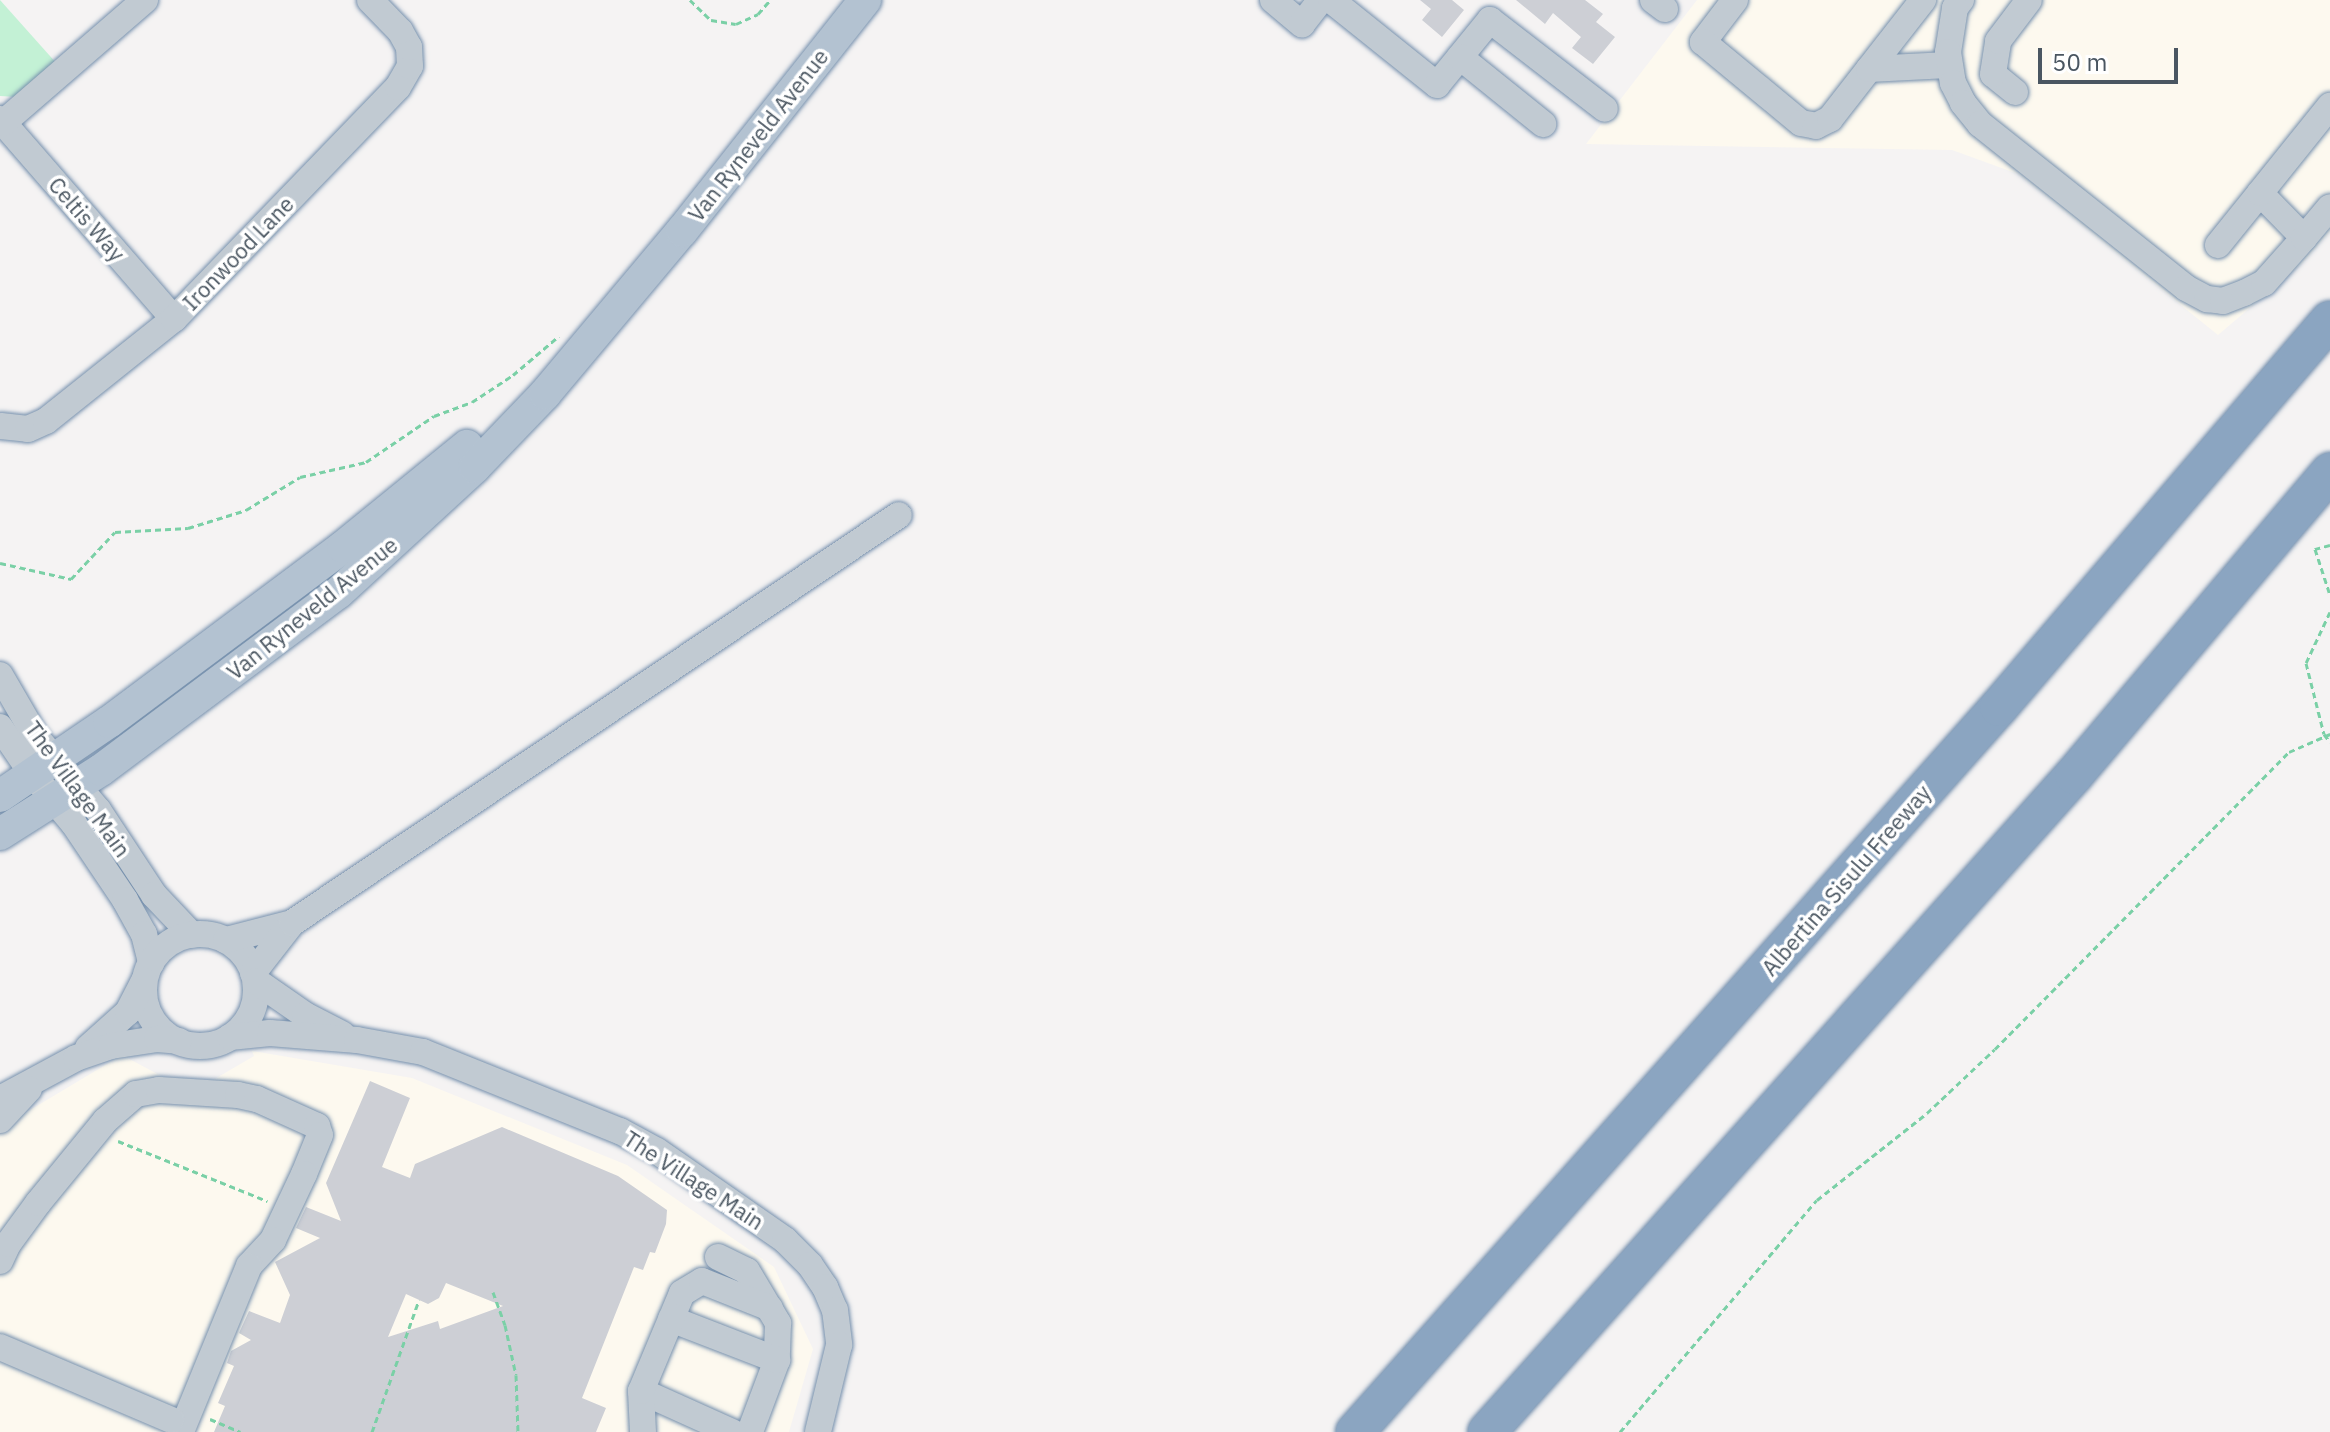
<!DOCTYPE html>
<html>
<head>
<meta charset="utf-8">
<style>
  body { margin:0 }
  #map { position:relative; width:2330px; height:1432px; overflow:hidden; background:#f5f3f3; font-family:"IBM Plex Sans",sans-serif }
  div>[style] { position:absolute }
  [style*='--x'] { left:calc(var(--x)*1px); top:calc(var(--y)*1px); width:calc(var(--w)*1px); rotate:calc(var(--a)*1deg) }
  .commercial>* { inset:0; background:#fdf9ef }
  .green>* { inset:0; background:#c3f1d5 }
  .building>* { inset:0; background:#cdcfd5 }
  .path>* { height:3px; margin-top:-1.5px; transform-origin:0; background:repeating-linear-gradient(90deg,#7ad0a6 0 6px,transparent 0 10px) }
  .roads { filter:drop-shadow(0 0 2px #7690ad) drop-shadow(0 0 2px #7690ad) }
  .minor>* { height:26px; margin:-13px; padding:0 13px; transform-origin:13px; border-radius:13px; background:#c1cad2 }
  .minor>.ring { margin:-13px; padding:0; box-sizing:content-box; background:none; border:26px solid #c1cad2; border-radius:50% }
  .major>* { height:32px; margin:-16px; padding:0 16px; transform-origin:16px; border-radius:16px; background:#b3c2d1 }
  .highway>* { height:38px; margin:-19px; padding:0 19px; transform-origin:19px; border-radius:19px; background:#8ba5c1 }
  span { translate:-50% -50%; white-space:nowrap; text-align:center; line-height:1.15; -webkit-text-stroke:7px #fff; paint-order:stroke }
  .street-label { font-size:22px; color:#4a5661 }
  .scale { position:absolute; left:2038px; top:48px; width:140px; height:36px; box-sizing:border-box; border:4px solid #4a5661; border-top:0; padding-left:10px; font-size:24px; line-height:28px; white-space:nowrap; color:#4a5661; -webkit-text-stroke:6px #fff; paint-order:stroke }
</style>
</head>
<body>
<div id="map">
  <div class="commercial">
    <i style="clip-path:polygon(1697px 0,2330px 0,2330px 232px,2304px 262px,2218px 335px,2018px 174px,1952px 150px,1586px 144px)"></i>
    <i style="clip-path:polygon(252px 1051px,412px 1078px,627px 1165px,774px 1267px,813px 1349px,789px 1432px,0 1432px,0 1128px,122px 1055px,163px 1077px,213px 1080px,254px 1056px)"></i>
  </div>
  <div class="green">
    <i style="clip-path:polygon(0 0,58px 65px,17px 97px,0 96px)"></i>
  </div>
  <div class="building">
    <i style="clip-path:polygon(1420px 0,1452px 0,1464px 10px,1442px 37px,1422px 20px,1431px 9px)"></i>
    <i style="clip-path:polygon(1516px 0,1585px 0,1603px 14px,1596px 22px,1615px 37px,1593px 64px,1572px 48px,1581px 37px,1553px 13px,1545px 24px)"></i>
    <i style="clip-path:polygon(evenodd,370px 1081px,410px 1098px,382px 1167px,410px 1178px,415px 1164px,502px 1127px,618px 1176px,667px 1210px,666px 1224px,655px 1253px,650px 1252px,643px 1270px,634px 1267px,582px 1398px,606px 1408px,596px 1432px,214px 1432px,225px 1406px,218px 1403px,234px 1366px,227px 1363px,231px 1351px,251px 1340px,239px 1333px,249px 1311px,280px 1323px,290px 1295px,275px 1262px,320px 1238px,296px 1228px,306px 1207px,341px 1221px,326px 1183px,370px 1081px,446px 1283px,503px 1306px,440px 1329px,438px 1321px,388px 1337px,406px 1294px,428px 1304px,439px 1298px,446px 1283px)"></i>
  </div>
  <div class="path">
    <i style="--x:690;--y:0;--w:29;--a:44"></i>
    <i style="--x:711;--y:20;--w:25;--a:9"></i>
    <i style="--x:736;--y:24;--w:24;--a:-24"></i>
    <i style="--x:758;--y:14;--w:18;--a:-49"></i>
    <i style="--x:2330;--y:545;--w:16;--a:165"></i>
    <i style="--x:2315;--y:549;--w:48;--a:71.9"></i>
    <i style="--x:0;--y:563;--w:73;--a:12.7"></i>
    <i style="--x:71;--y:579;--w:64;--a:-46.9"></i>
    <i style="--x:115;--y:532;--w:73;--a:-3.1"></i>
    <i style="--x:188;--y:528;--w:61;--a:-17.2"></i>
    <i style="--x:246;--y:510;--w:63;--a:-31.4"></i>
    <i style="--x:300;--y:477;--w:68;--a:-12.8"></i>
    <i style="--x:366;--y:462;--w:82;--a:-34.1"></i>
    <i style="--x:434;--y:416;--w:40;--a:-20.2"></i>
    <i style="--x:472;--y:402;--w:49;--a:-33.4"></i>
    <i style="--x:513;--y:375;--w:60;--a:-40.3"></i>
    <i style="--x:2330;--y:612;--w:56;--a:115.2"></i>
    <i style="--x:2306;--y:663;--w:73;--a:75.8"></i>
    <i style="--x:2324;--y:734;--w:10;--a:53"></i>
    <i style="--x:118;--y:1141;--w:161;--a:21.9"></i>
    <i style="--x:493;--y:1292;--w:35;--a:70"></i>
    <i style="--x:505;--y:1325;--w:51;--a:77.6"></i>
    <i style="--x:516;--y:1375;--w:57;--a:88"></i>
    <i style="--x:210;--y:1419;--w:33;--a:23"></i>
    <i style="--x:372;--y:1432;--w:140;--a:-70.4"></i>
    <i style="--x:1620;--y:1432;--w:304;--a:-49.7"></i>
    <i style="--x:1817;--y:1200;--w:140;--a:-38.3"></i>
    <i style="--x:1927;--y:1113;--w:93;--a:-43.3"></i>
    <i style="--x:1995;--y:1049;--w:418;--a:-45.3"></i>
    <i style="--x:2289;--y:752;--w:45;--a:-23.7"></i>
  </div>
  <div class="roads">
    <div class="minor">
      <i style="--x:1273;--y:0;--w:38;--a:40"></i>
      <i style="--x:1302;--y:24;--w:31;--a:-52"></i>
      <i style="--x:1331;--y:0;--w:136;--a:38.7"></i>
      <i style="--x:1437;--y:85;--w:84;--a:-50.8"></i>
      <i style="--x:1490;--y:20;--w:145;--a:37.7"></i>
      <i style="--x:1653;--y:0;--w:15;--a:37"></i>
      <i style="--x:1735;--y:0;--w:53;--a:127.3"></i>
      <i style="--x:1703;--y:42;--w:127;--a:39.6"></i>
      <i style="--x:1801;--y:123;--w:15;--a:11"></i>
      <i style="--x:1816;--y:126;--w:16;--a:-27"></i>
      <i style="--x:1830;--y:119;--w:63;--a:-52"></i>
      <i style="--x:1869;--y:69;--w:79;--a:-2.9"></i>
      <i style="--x:1961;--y:0;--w:10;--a:127"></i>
      <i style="--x:1955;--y:8;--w:45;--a:99"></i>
      <i style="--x:1948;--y:52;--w:31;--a:81"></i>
      <i style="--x:1953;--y:83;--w:22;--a:63"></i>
      <i style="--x:1963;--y:103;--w:27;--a:51"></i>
      <i style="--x:1980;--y:124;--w:263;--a:38.5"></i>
      <i style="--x:2186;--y:288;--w:24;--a:28"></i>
      <i style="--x:2207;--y:299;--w:16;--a:7"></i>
      <i style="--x:2223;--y:301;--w:22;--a:-21"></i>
      <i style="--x:2244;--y:293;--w:22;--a:-27"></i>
      <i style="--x:2264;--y:283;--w:60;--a:-48.4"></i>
      <i style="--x:2304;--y:238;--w:63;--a:-134.4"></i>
      <i style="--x:2260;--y:193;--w:67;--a:128.9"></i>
      <i style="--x:1460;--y:57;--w:107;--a:38.9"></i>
      <i style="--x:1869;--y:69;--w:88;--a:-52"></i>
      <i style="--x:2015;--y:92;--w:28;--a:-141"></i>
      <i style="--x:1993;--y:74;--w:33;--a:-81"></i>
      <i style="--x:1998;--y:41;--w:51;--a:-52.9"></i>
      <i style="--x:0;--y:119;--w:265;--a:49"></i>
      <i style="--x:3;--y:123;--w:188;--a:-40.9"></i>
      <i style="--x:2260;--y:193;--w:112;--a:-51.2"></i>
      <i style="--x:2304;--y:238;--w:40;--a:-50"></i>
      <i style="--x:1;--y:426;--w:27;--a:6"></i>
      <i style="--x:28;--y:429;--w:20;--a:-24"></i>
      <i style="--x:46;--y:421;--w:164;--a:-38.6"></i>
      <i style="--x:174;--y:319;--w:322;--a:-46"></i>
      <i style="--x:398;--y:87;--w:24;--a:-60"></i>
      <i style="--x:410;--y:66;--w:19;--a:-93"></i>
      <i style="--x:409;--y:47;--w:18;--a:-119"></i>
      <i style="--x:400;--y:31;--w:43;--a:-134.1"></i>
      <i style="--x:0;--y:675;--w:72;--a:59.9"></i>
      <i style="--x:36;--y:737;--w:96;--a:49.7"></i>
      <i style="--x:98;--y:810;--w:102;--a:56.6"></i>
      <i style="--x:154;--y:895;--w:55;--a:46.5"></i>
      <i style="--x:0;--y:727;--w:58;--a:55.5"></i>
      <i style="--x:33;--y:775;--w:64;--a:50.1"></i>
      <i style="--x:74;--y:824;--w:92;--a:56.1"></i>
      <i style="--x:125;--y:900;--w:39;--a:61"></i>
      <i style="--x:144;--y:934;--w:30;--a:76"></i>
      <i class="ring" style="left:144px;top:934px;width:86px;height:86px"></i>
      <i style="--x:226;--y:940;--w:68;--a:-14.4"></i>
      <i style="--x:253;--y:973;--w:63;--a:-52"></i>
      <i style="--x:292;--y:923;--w:731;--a:-33.91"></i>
      <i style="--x:256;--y:981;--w:60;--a:34.8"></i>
      <i style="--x:305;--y:1015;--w:42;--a:27.2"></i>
      <i style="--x:230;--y:1037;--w:40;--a:-5.7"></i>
      <i style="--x:270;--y:1033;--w:87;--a:4.6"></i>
      <i style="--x:357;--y:1040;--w:67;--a:10.3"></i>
      <i style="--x:423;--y:1052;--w:212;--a:21.9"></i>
      <i style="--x:620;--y:1131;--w:42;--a:28.4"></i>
      <i style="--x:657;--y:1151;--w:156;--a:34.8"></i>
      <i style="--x:785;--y:1240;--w:35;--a:45"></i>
      <i style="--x:810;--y:1265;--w:27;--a:56"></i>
      <i style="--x:825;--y:1287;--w:25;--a:67"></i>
      <i style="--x:835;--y:1310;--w:35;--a:83"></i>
      <i style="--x:839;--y:1345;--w:89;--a:103.6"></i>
      <i style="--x:88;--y:1048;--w:54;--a:-42"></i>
      <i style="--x:128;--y:1012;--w:35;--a:-63"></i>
      <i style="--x:0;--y:1099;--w:86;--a:-28.3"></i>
      <i style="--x:76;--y:1058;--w:37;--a:-19"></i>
      <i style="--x:111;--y:1046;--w:47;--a:-8.7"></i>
      <i style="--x:157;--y:1039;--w:22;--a:5"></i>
      <i style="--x:0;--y:1120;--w:42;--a:-46.9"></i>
      <i style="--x:718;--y:1257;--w:32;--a:26"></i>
      <i style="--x:747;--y:1271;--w:61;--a:59.2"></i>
      <i style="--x:778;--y:1323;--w:37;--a:92"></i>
      <i style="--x:777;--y:1360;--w:77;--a:110.6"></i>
      <i style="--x:0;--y:1261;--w:19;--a:-65"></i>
      <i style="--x:8;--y:1244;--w:51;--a:-53.8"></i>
      <i style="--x:38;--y:1203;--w:106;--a:-50.7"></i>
      <i style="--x:105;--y:1121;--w:41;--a:-41.1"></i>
      <i style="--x:136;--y:1094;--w:23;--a:-10"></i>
      <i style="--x:159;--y:1090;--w:79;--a:3.6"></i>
      <i style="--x:238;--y:1095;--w:19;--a:12"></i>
      <i style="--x:257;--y:1099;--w:66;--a:24.2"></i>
      <i style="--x:317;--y:1126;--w:9;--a:72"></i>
      <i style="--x:320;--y:1135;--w:42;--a:112.3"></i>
      <i style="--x:304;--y:1174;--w:73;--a:115.2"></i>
      <i style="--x:273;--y:1240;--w:35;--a:133"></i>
      <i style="--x:249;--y:1266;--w:179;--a:112.3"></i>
      <i style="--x:671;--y:1319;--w:114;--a:21.1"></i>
      <i style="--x:0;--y:1347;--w:186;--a:23.1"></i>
      <i style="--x:641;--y:1391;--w:100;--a:24.3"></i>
      <i style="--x:643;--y:1432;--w:41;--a:-92.8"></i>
      <i style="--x:641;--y:1391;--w:106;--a:-67.3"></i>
      <i style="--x:682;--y:1293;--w:23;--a:-31"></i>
      <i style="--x:702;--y:1281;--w:73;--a:21.7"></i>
    </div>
    <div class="major">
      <i style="--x:0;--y:796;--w:132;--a:-34.2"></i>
      <i style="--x:109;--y:722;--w:292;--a:-36.8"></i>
      <i style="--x:343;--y:547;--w:160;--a:-39.2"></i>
      <i style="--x:0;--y:834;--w:120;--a:-32.4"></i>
      <i style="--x:101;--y:770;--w:296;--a:-36.8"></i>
      <i style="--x:338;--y:593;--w:186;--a:-42.6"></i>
      <i style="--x:475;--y:467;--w:101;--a:-46.2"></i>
      <i style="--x:545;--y:394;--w:213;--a:-50"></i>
      <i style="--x:682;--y:231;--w:295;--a:-51.6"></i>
    </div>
    <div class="highway">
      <i style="--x:1355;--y:1432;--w:970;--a:-48.39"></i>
      <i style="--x:1999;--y:707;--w:509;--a:-49.46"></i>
      <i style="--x:1487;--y:1432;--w:881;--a:-48.22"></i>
      <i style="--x:2074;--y:775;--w:397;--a:-49.8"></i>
    </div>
  </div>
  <div class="street-label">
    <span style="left:758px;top:135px;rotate:-52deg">Van Ryneveld Avenue</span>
    <span style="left:87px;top:219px;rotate:49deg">Celtis Way</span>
    <span style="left:238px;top:253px;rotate:-46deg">Ironwood Lane</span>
    <span style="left:312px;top:608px;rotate:-39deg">Van Ryneveld Avenue</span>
    <span style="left:78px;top:789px;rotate:54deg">The Village Main</span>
    <span style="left:1846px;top:880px;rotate:-49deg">Albertina Sisulu Freeway</span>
    <span style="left:694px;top:1180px;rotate:33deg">The Village Main</span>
  </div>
  <div class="scale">50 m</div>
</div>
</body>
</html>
